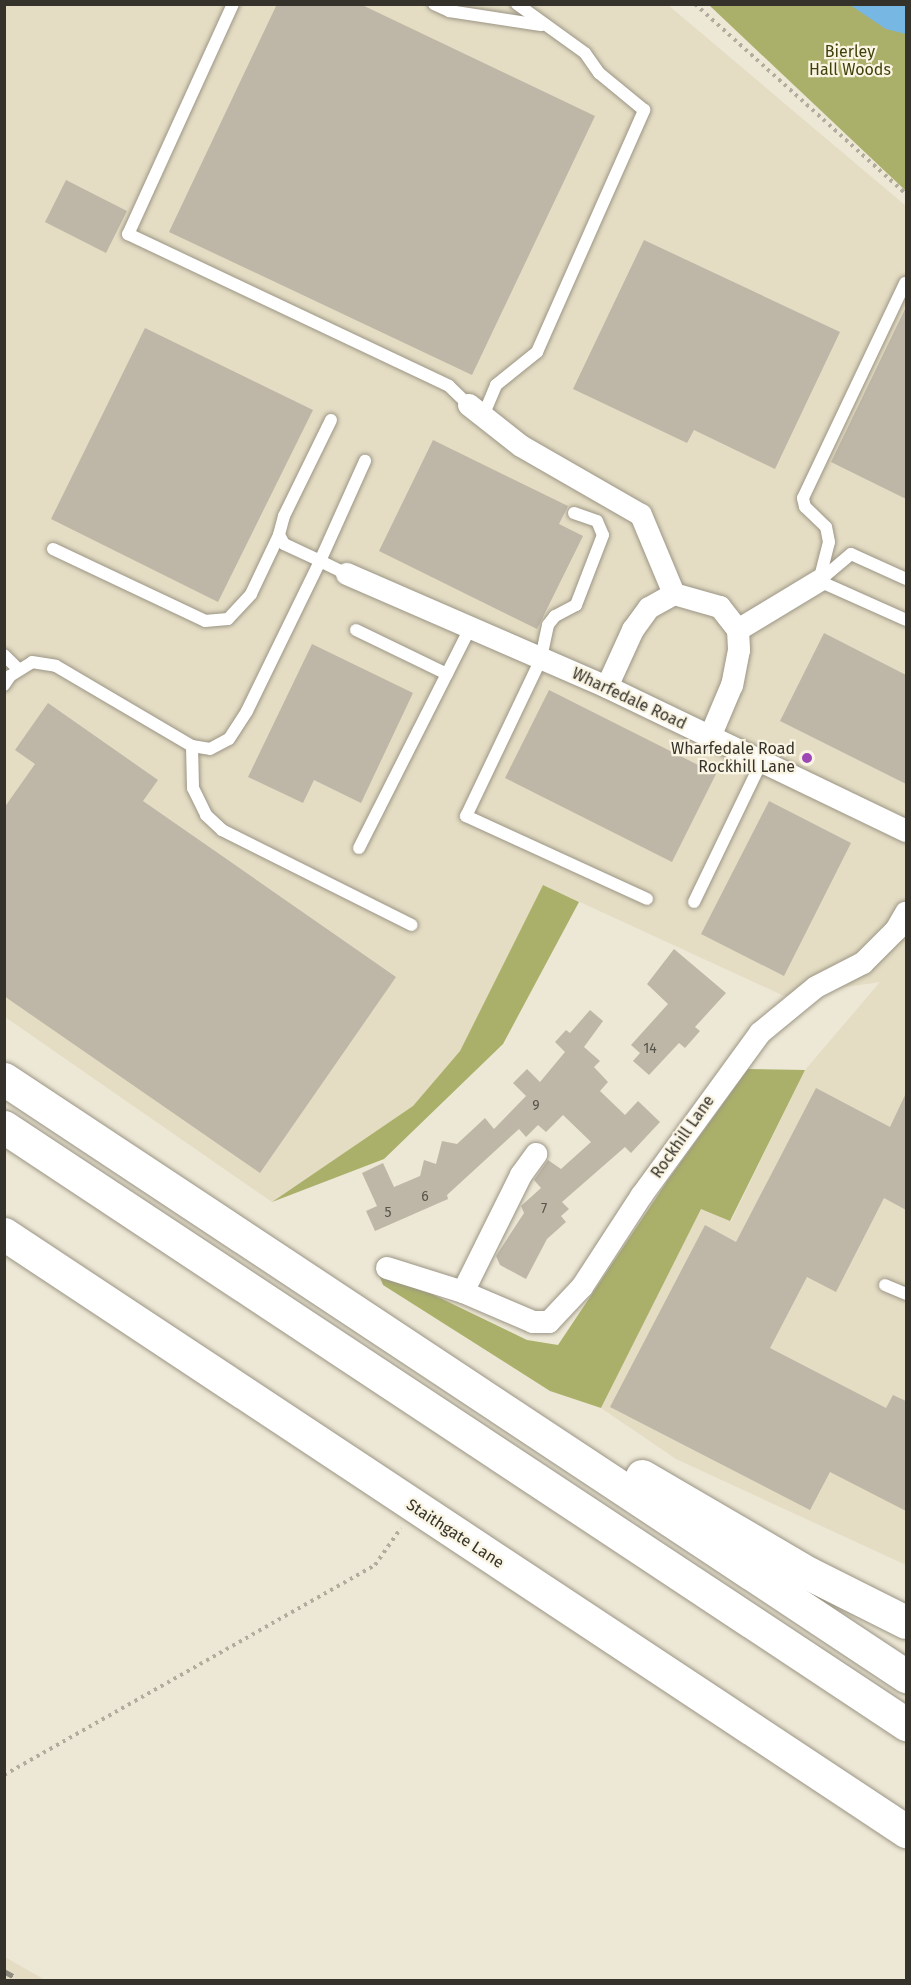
<!DOCTYPE html>
<html>
<head>
<meta charset="utf-8">
<style>
  body { margin:0 }
  #map { position:relative; width:911px; height:1985px; overflow:hidden; background:#ede7d5; font-family:"Fira Sans",sans-serif }
  div>[style] { position:absolute }
  [style*='--x'] { left:calc(var(--x)*1px); top:calc(var(--y)*1px); width:calc(var(--w)*1px); rotate:calc(var(--a)*1deg) }
  .built>* { inset:0; background:#e4dcc3 }
  .forest>* { inset:0; background:#aab06a }
  .water>* { inset:0; background:#77b7e4 }
  .building>* { inset:0; background:#beb7a7 }
  .path>* { height:4px; margin-top:-2px; transform-origin:0; background:repeating-linear-gradient(90deg,#b1ac9e 0 3px,transparent 0 7.5px) }
  .roads { filter:drop-shadow(0 0 2px #9b9585) drop-shadow(0 0 2px #9b9585) }
  .lane>* { height:12px; margin:-6px; padding:0 6px; transform-origin:6px; border-radius:6px; background:#fff }
  .street>* { height:22px; margin:-11px; padding:0 11px; transform-origin:11px; border-radius:11px; background:#fff }
  .secondary>* { height:33px; margin:-16.5px; padding:0 16.5px; transform-origin:16.5px; border-radius:16.5px; background:#fff }
  .highway>* { height:33px; margin:-16.5px; padding:0 16.5px; transform-origin:16.5px; border-radius:16.5px; background:#fff }
  .rail>* { height:4.5px; margin-top:-2.25px; transform-origin:0; background:repeating-linear-gradient(90deg,#8e8a7e 0 10px,transparent 0 20px) }
  .dots>* { width:16px; height:16px; translate:-50% -50%; box-sizing:border-box; border:3px solid #faf4e2; border-radius:50% }
  span { translate:-50% -50%; white-space:nowrap; text-align:center; line-height:1.15; -webkit-text-stroke:4.5px #faf4e2; paint-order:stroke }
  .number-label { font-size:14px; color:#56534a }
  .number-label span { -webkit-text-stroke-width:0 }
  .park-label { font-size:16px; color:#3e410a }
  .street-label { font-size:16px; color:#34322b }
  .poi-label { font-size:16px; color:#34322b }
  .right { translate:-100% -50%; text-align:right }
  .frame { position:absolute; inset:0; border:6px solid #34322b; pointer-events:none }
</style>
</head>
<body>
<div id="map">
  <div class="built">
    <i style="clip-path:polygon(5px 5px,668px 5px,906px 206px,906px 1565px,676px 1459px,601px 1408px,701px 1208px,731px 1221px,805px 1070px,880px 982px,784px 996px,543px 885px,460px 1051px,413px 1106px,272px 1202px,5px 1017px)"></i>
    <i style="clip-path:polygon(5px 1957px,45px 1980px,5px 1980px)"></i>
  </div>
  <div class="forest">
    <i style="clip-path:polygon(709px 5px,906px 5px,906px 191px)"></i>
    <i style="clip-path:polygon(543px 885px,579px 902px,503px 1044px,384px 1159px,272px 1202px,413px 1106px,460px 1051px)"></i>
    <i style="clip-path:polygon(748px 1069px,805px 1070px,730px 1221px,701px 1209px,601px 1408px,550px 1391px,383px 1285px,376px 1267px,527px 1340px,558px 1345px,668px 1180px)"></i>
  </div>
  <div class="water">
    <i style="clip-path:polygon(850px 5px,906px 5px,906px 34px,886px 29px)"></i>
  </div>
  <div class="building">
    <i style="clip-path:polygon(277px 4px,360px 4px,595px 116px,472px 375px,169px 232px)"></i>
    <i style="clip-path:polygon(66px 180px,127px 211px,106px 253px,45px 222px)"></i>
    <i style="clip-path:polygon(644px 240px,840px 332px,775px 469px,694px 430px,687px 443px,573px 389px)"></i>
    <i style="clip-path:polygon(906px 307px,906px 499px,831px 462px)"></i>
    <i style="clip-path:polygon(145px 328px,313px 410px,218px 602px,51px 519px)"></i>
    <i style="clip-path:polygon(433px 440px,568px 506px,559px 524px,583px 536px,537px 629px,379px 551px)"></i>
    <i style="clip-path:polygon(824px 633px,906px 675px,906px 784px,780px 721px)"></i>
    <i style="clip-path:polygon(312px 644px,413px 693px,361px 803px,314px 780px,303px 803px,248px 777px)"></i>
    <i style="clip-path:polygon(549px 690px,716px 774px,672px 862px,505px 778px)"></i>
    <i style="clip-path:polygon(48px 703px,158px 780px,143px 801px,396px 977px,260px 1173px,4px 996px,4px 808px,35px 764px,15px 750px)"></i>
    <i style="clip-path:polygon(769px 801px,851px 843px,784px 976px,701px 934px)"></i>
    <i style="clip-path:polygon(674px 949px,726px 993px,695px 1027px,700px 1031px,685px 1048px,679px 1043px,649px 1075px,633px 1061px,640px 1053px,631px 1045px,668px 1004px,647px 984px)"></i>
    <i style="clip-path:polygon(590px 1010px,603px 1021px,584px 1047px,600px 1061px,594px 1067px,608px 1082px,600px 1091px,625px 1115px,638px 1101px,660px 1122px,631px 1153px,625px 1147px,562px 1202px,569px 1209px,561px 1216px,566px 1222px,547px 1239px,526px 1279px,500px 1265px,496px 1256px,524px 1213px,521px 1206px,541px 1188px,534px 1180px,548px 1160px,561px 1169px,591px 1142px,563px 1115px,546px 1132px,538px 1125px,526px 1137px,519px 1129px,447px 1195px,448px 1199px,375px 1231px,366px 1211px,377px 1206px,362px 1173px,383px 1163px,394px 1187px,420px 1176px,424px 1160px,436px 1164px,442px 1141px,457px 1144px,485px 1118px,494px 1129px,526px 1096px,513px 1083px,527px 1069px,540px 1082px,565px 1052px,555px 1042px,566px 1030px,570px 1033px)"></i>
    <i style="clip-path:polygon(816px 1088px,890px 1127px,906px 1093px,906px 1210px,884px 1198px,836px 1292px,807px 1277px,770px 1348px,886px 1408px,893px 1395px,906px 1401px,906px 1511px,830px 1472px,810px 1510px,610px 1407px,705px 1225px,736px 1242px)"></i>
  </div>
  <div class="path">
    <i style="--x:695;--y:4;--w:284;--a:42"></i>
    <i style="--x:4;--y:1775;--w:426;--a:-29.5"></i>
    <i style="--x:375;--y:1565;--w:45;--a:-54.9"></i>
  </div>
  <div class="roads">
    <div class="lane">
      <i style="--x:233;--y:4;--w:253;--a:114.5"></i>
      <i style="--x:128;--y:234;--w:355;--a:25.3"></i>
      <i style="--x:449;--y:386;--w:28;--a:44"></i>
      <i style="--x:434;--y:4;--w:17;--a:25"></i>
      <i style="--x:449;--y:11;--w:93;--a:8.7"></i>
      <i style="--x:483;--y:416;--w:34;--a:-67"></i>
      <i style="--x:496;--y:385;--w:53;--a:-38.8"></i>
      <i style="--x:537;--y:352;--w:265;--a:-66.1"></i>
      <i style="--x:644;--y:110;--w:58;--a:-140.6"></i>
      <i style="--x:599;--y:73;--w:24;--a:-125"></i>
      <i style="--x:585;--y:53;--w:84;--a:-144.2"></i>
      <i style="--x:331;--y:420;--w:107;--a:116.1"></i>
      <i style="--x:284;--y:516;--w:20;--a:105"></i>
      <i style="--x:279;--y:535;--w:10;--a:61"></i>
      <i style="--x:284;--y:544;--w:40;--a:25"></i>
      <i style="--x:320;--y:561;--w:110;--a:-65.8"></i>
      <i style="--x:574;--y:513;--w:24;--a:19"></i>
      <i style="--x:597;--y:521;--w:15;--a:67"></i>
      <i style="--x:603;--y:535;--w:75;--a:111.1"></i>
      <i style="--x:576;--y:605;--w:24;--a:152"></i>
      <i style="--x:555;--y:616;--w:11;--a:128"></i>
      <i style="--x:548;--y:625;--w:35;--a:102"></i>
      <i style="--x:541;--y:659;--w:174;--a:115.5"></i>
      <i style="--x:466;--y:816;--w:199;--a:24.6"></i>
      <i style="--x:53;--y:549;--w:168;--a:25.3"></i>
      <i style="--x:205;--y:621;--w:23;--a:-5"></i>
      <i style="--x:228;--y:619;--w:34;--a:-47"></i>
      <i style="--x:251;--y:594;--w:65;--a:-64.6"></i>
      <i style="--x:819;--y:581;--w:40;--a:-75.6"></i>
      <i style="--x:829;--y:542;--w:15;--a:-101"></i>
      <i style="--x:826;--y:527;--w:29;--a:-136"></i>
      <i style="--x:805;--y:507;--w:9;--a:-103"></i>
      <i style="--x:803;--y:498;--w:238;--a:-64.6"></i>
      <i style="--x:819;--y:581;--w:42;--a:-40.2"></i>
      <i style="--x:851;--y:554;--w:60;--a:24.4"></i>
      <i style="--x:819;--y:581;--w:95;--a:24.1"></i>
      <i style="--x:356;--y:630;--w:101;--a:25.8"></i>
      <i style="--x:4;--y:655;--w:21;--a:45"></i>
      <i style="--x:4;--y:685;--w:11;--a:-56"></i>
      <i style="--x:10;--y:676;--w:26;--a:-32"></i>
      <i style="--x:32;--y:662;--w:24;--a:9"></i>
      <i style="--x:56;--y:666;--w:158;--a:30.5"></i>
      <i style="--x:192;--y:746;--w:18;--a:9"></i>
      <i style="--x:210;--y:749;--w:21;--a:-28"></i>
      <i style="--x:229;--y:739;--w:33;--a:-57"></i>
      <i style="--x:247;--y:711;--w:167;--a:-64"></i>
      <i style="--x:320;--y:561;--w:30;--a:26"></i>
      <i style="--x:192;--y:746;--w:42;--a:88.6"></i>
      <i style="--x:193;--y:788;--w:30;--a:64"></i>
      <i style="--x:206;--y:815;--w:22;--a:43"></i>
      <i style="--x:222;--y:830;--w:212;--a:26.6"></i>
      <i style="--x:359;--y:848;--w:246;--a:-63.2"></i>
      <i style="--x:694;--y:902;--w:154;--a:-64.3"></i>
      <i style="--x:885;--y:1285;--w:23;--a:23"></i>
    </div>
    <div class="street">
      <i style="--x:469;--y:405;--w:66;--a:38.3"></i>
      <i style="--x:521;--y:446;--w:138;--a:29.9"></i>
      <i style="--x:641;--y:515;--w:86;--a:67.3"></i>
      <i style="--x:347;--y:574;--w:283;--a:23.5"></i>
      <i style="--x:607;--y:687;--w:332;--a:25.7"></i>
      <i style="--x:738;--y:630;--w:95;--a:-31.2"></i>
      <i style="--x:607;--y:687;--w:63;--a:-65.5"></i>
      <i style="--x:633;--y:630;--w:27;--a:-54"></i>
      <i style="--x:649;--y:608;--w:29;--a:-29"></i>
      <i style="--x:674;--y:594;--w:48;--a:15.8"></i>
      <i style="--x:720;--y:607;--w:29;--a:52"></i>
      <i style="--x:738;--y:630;--w:20;--a:87"></i>
      <i style="--x:739;--y:650;--w:36;--a:101"></i>
      <i style="--x:732;--y:685;--w:56;--a:112.9"></i>
      <i style="--x:387;--y:1268;--w:80;--a:17.5"></i>
      <i style="--x:463;--y:1292;--w:76;--a:23.2"></i>
      <i style="--x:533;--y:1322;--w:16;--a:0"></i>
      <i style="--x:549;--y:1322;--w:48;--a:-46.7"></i>
      <i style="--x:582;--y:1287;--w:110;--a:-56.9"></i>
      <i style="--x:642;--y:1195;--w:200;--a:-53.9"></i>
      <i style="--x:760;--y:1033;--w:72;--a:-39.4"></i>
      <i style="--x:816;--y:987;--w:53;--a:-27.1"></i>
      <i style="--x:863;--y:963;--w:47;--a:-45"></i>
      <i style="--x:896;--y:930;--w:20;--a:-60"></i>
      <i style="--x:463;--y:1292;--w:131;--a:-63.6"></i>
      <i style="--x:521;--y:1175;--w:26;--a:-54"></i>
    </div>
    <div class="secondary">
      <i style="--x:4;--y:1234;--w:1082;--a:33.5"></i>
    </div>
    <div class="highway">
      <i style="--x:4;--y:1079;--w:1082;--a:33.5"></i>
      <i style="--x:4;--y:1127;--w:1082;--a:33.5"></i>
      <i style="--x:642;--y:1476;--w:194;--a:30.3"></i>
      <i style="--x:810;--y:1574;--w:107;--a:26.6"></i>
    </div>
  </div>
  <div class="rail">
    <i style="--x:4;--y:1971;--w:18;--a:29"></i>
  </div>
  <div class="dots">
    <i style="left:807px;top:758px;background:#9e48b6"></i>
  </div>
  <div class="number-label">
    <span style="left:650px;top:1049px">14</span>
    <span style="left:536px;top:1106px">9</span>
    <span style="left:425px;top:1197px">6</span>
    <span style="left:544px;top:1209px">7</span>
    <span style="left:388px;top:1213px">5</span>
  </div>
  <div class="park-label">
    <span style="left:850px;top:61px">Bierley<br>Hall Woods</span>
  </div>
  <div class="street-label">
    <span style="left:629px;top:699px;rotate:25deg">Wharfedale Road</span>
    <span style="left:683px;top:1137px;rotate:-55deg">Rockhill Lane</span>
    <span style="left:455px;top:1534px;rotate:33deg">Staithgate Lane</span>
  </div>
  <div class="poi-label">
    <span class="right" style="left:795px;top:758px">Wharfedale Road<br>Rockhill Lane</span>
  </div>
  <div class="frame"></div>
</div>
</body>
</html>
